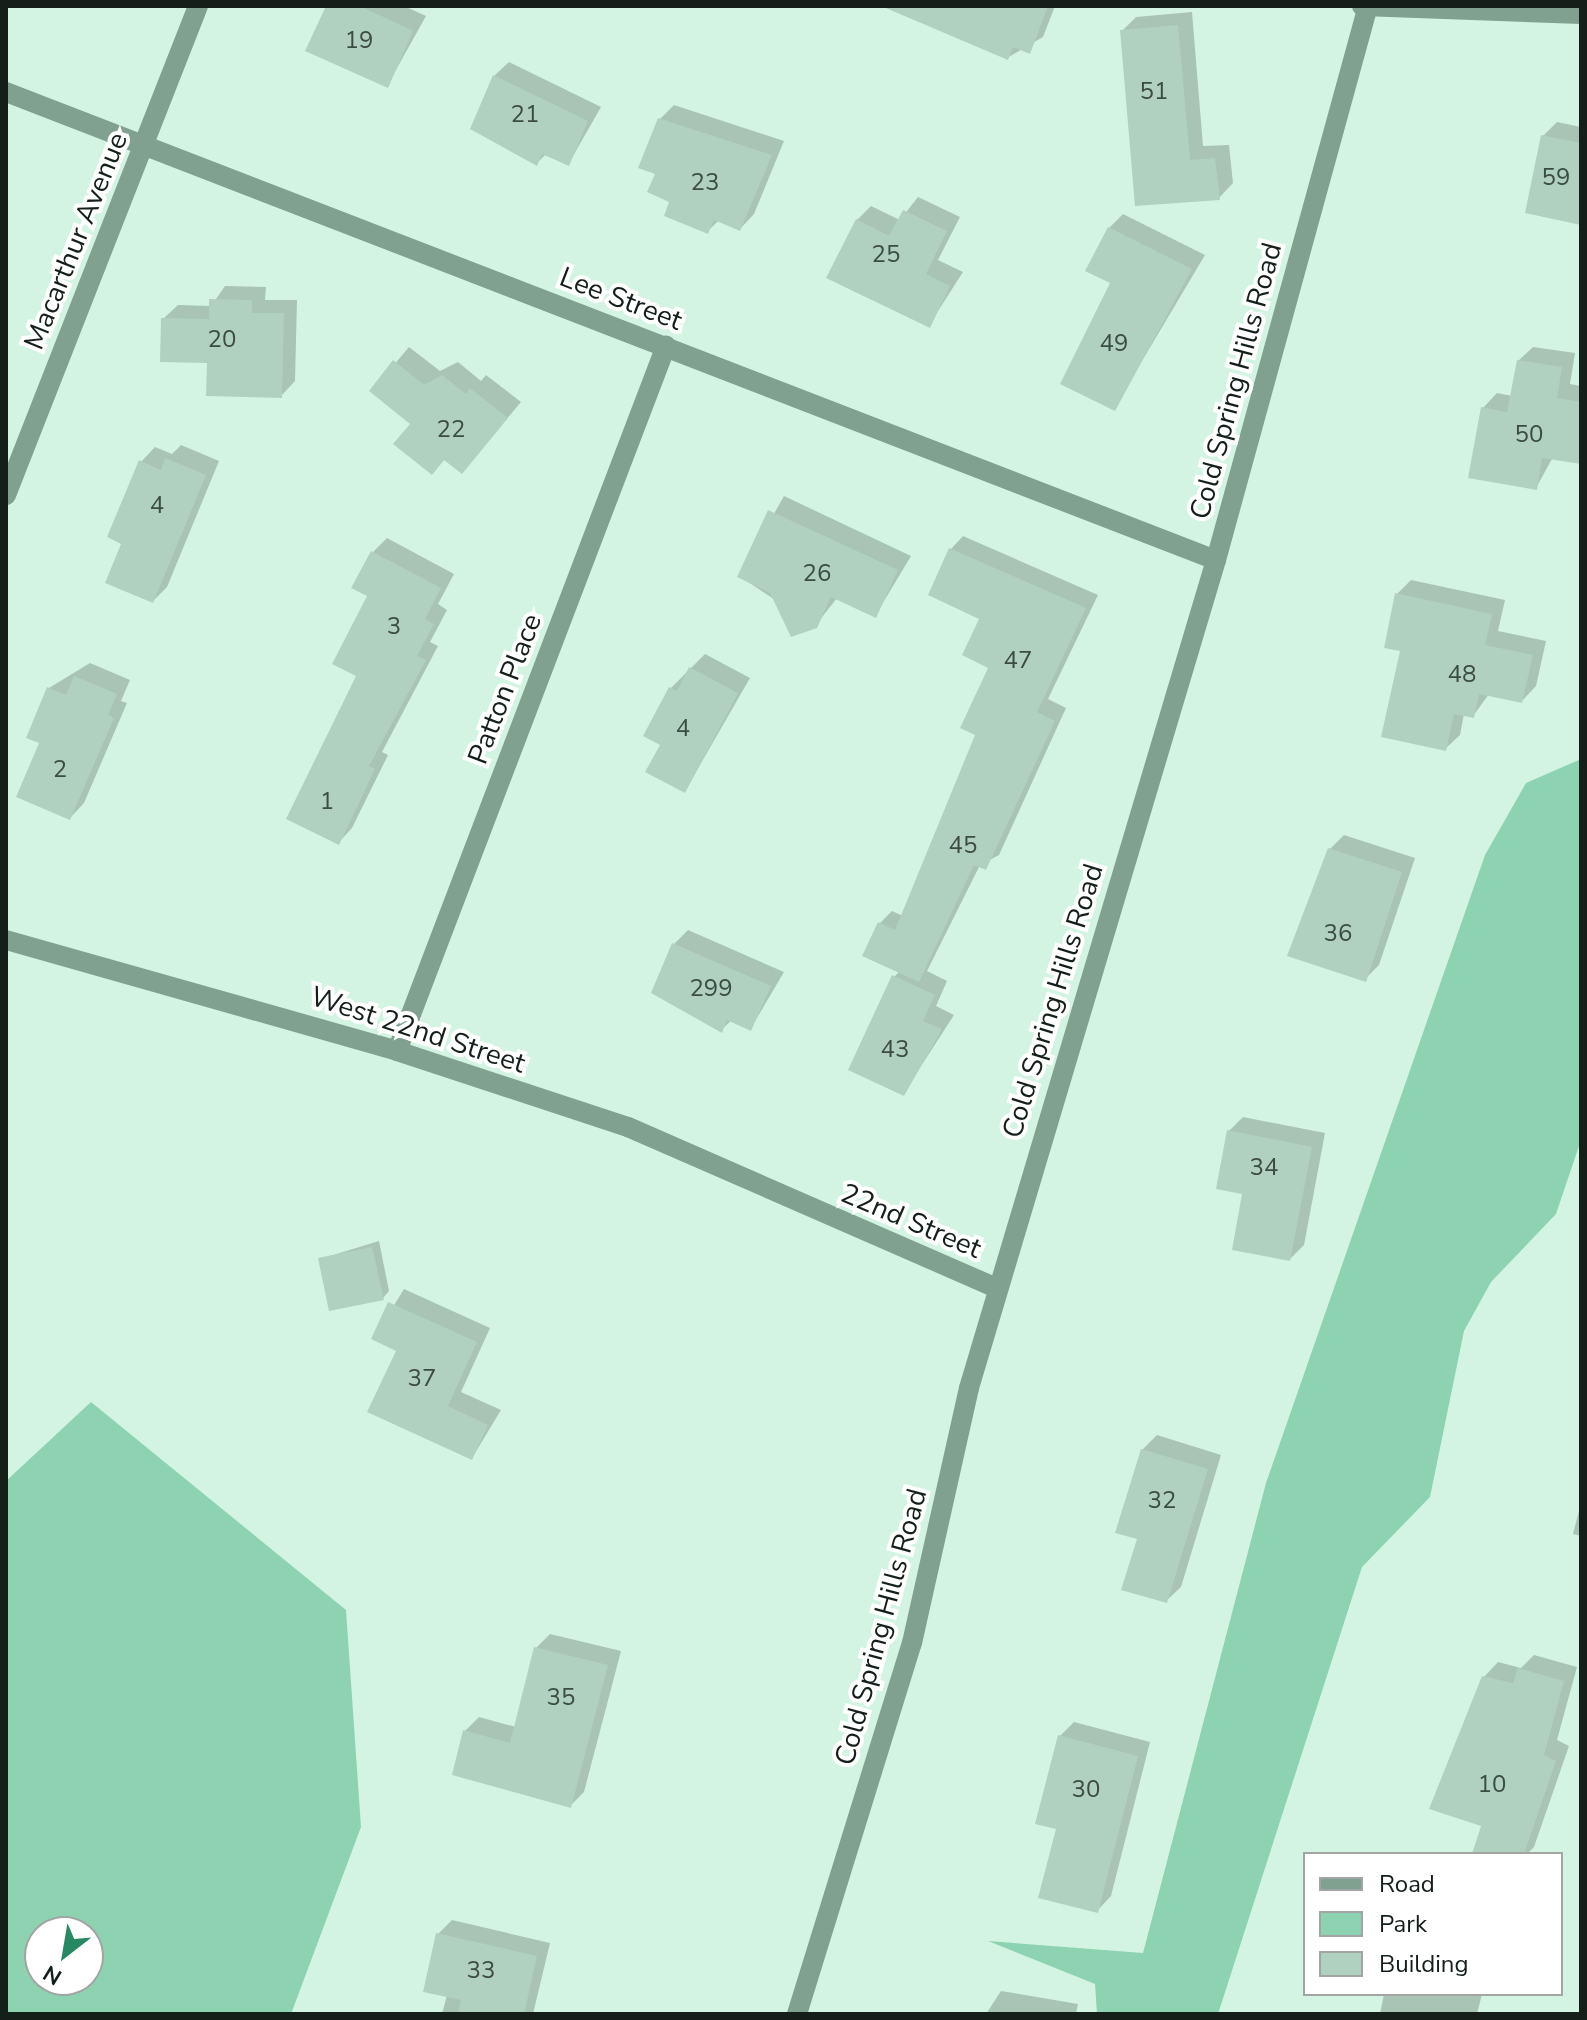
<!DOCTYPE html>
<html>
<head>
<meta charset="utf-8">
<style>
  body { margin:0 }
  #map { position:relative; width:1587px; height:2020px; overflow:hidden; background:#d4f4e3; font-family:"Nunito Sans",sans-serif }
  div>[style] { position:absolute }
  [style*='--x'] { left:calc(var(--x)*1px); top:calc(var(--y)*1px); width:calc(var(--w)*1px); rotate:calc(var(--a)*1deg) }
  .green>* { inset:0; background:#8dd3b1 }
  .shadow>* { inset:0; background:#0003 }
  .building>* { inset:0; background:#b1d1c0 }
  .minor>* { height:20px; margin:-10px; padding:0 10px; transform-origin:10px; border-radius:10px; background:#80a190 }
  span { translate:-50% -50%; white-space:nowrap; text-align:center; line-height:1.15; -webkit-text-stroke:8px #fff; paint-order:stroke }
  .number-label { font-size:24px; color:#3b4c44 }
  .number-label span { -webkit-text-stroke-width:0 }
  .street-label { font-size:28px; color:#141f1a }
  .frame { position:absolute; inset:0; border:8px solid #141f1a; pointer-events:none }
  .legend { position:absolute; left:1303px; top:1852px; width:260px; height:144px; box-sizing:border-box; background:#fff; border:2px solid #a1a5a3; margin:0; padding:10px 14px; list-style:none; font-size:24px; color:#141f1a }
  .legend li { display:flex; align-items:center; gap:16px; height:40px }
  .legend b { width:40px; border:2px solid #a1a5a3 }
  .north { position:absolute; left:24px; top:1916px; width:80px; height:80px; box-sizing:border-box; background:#fff; border:2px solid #a1a5a3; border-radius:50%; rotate:211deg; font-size:22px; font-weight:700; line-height:32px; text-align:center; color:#141f1a }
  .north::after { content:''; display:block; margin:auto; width:28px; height:36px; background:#278963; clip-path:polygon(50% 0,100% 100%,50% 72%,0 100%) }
</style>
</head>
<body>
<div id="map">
  <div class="green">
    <i style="clip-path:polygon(1581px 759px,1581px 1140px,1556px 1214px,1491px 1282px,1464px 1331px,1430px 1497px,1362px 1567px,1218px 2014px,1097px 2014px,1095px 1984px,988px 1941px,1143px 1953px,1266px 1483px,1485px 855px,1526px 783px)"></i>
    <i style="clip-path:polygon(evenodd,91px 1402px,346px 1610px,361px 1827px,291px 2014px,6px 2014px,6px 1481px,91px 1402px,40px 1932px,88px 1932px,88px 1980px,40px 1980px,40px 1932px)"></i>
  </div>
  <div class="shadow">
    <i style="clip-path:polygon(328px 6px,404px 6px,426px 16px,387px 86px)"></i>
    <i style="clip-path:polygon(930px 6px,1055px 6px,1043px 37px,1007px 58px)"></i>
    <i style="clip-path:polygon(1192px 12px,1203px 146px,1229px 145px,1233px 183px,1219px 198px,1137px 204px,1122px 31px,1136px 17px)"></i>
    <i style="clip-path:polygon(509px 62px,601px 107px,569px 163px,546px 154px,536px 164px,494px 76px)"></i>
    <i style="clip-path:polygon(674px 105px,784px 141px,754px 214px,740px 229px,719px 220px,708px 231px,672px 201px,657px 173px,660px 119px)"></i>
    <i style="clip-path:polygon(1557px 122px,1581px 127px,1581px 223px,1543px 136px)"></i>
    <i style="clip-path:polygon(918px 197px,960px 217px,938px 260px,963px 272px,929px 325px,857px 220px,871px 206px,900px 220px)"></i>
    <i style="clip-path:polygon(1123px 214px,1205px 255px,1114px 408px,1109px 228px)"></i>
    <i style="clip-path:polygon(225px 286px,266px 287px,265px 300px,297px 300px,295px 381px,281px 396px,209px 361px,163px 319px,178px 305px,211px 306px)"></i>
    <i style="clip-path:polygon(409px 347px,440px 371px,458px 362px,481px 381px,486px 375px,521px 402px,462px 472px,446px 458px,432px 473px,413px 423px,372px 391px)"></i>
    <i style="clip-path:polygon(1533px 347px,1575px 353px,1570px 384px,1581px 386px,1581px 462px,1553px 457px,1536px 488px,1483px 408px,1497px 393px,1512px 396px,1518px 361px)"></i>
    <i style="clip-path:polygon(181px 445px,219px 461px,167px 587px,153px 601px,124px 543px,141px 462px,155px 447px,172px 454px)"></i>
    <i style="clip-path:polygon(784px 496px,911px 556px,875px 616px,837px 598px,815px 626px,739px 576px)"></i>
    <i style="clip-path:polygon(963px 536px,1098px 595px,1048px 699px,1066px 708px,999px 855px,980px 865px,927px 971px,947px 981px,936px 1006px,954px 1015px,903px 1094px,894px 977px,900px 971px,879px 924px,892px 911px,903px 916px,978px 734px,991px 667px,982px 618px,951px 549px)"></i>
    <i style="clip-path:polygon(387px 538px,454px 574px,438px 604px,447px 610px,430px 642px,438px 646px,382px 752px,388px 755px,352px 828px,338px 843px,373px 552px)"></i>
    <i style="clip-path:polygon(1411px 580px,1505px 600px,1498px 631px,1546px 641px,1536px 686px,1522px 701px,1489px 694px,1473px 716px,1464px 714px,1460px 735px,1445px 749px,1402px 650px,1397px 594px)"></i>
    <i style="clip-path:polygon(705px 654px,750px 678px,685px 791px,671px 688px)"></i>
    <i style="clip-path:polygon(90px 663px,130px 680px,121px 701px,127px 703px,84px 803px,70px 818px,41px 742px,49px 688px)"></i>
    <i style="clip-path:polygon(1344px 835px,1415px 858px,1379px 965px,1365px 979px,1330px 849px)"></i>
    <i style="clip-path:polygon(688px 930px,784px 972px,751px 1028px,732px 1020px,721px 1030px,674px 944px)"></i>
    <i style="clip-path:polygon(1243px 1117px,1325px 1133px,1304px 1245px,1290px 1259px,1245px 1193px,1229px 1131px)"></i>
    <i style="clip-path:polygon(379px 1241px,389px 1291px,383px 1298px,320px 1259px)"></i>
    <i style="clip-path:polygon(404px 1289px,490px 1328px,461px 1392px,501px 1410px,472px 1458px,398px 1350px,374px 1338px)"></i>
    <i style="clip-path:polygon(1157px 1435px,1221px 1455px,1181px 1587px,1166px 1601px,1139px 1538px,1142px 1450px)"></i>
    <i style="clip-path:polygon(1581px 1503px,1581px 1536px,1573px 1534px)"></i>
    <i style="clip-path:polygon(550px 1634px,621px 1651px,584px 1792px,570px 1806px,465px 1731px,479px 1717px,516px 1727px,536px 1648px)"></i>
    <i style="clip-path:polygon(1534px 1655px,1577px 1667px,1557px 1740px,1569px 1746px,1534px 1847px,1527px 1854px,1497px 1854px,1483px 1824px,1484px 1677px,1498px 1662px,1521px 1668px)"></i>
    <i style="clip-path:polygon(1074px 1722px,1150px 1742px,1111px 1896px,1097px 1911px,1058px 1828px,1060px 1736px)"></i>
    <i style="clip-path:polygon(452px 1920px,550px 1943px,533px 2014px,442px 2014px,447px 1995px,438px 1934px)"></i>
    <i style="clip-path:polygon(1001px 1991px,1078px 2004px,1076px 2014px,986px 2014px)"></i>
    <i style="clip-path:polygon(1384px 1994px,1482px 1994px,1477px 2014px,1380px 2014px)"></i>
  </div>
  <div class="building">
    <i style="clip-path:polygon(326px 6px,360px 6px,413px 31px,388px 88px,305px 51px)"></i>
    <i style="clip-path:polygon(881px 6px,1048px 6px,1030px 54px,1013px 47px,1008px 60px)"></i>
    <i style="clip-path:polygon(1178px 25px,1190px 160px,1215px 158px,1220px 200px,1135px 206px,1120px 30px)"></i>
    <i style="clip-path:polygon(493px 75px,588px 121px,569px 166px,542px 154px,537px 166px,470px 129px)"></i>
    <i style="clip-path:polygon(658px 118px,772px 155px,740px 231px,714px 220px,708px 234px,664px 216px,669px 202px,647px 192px,655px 174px,638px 168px)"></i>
    <i style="clip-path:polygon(1541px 135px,1581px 143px,1581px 225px,1525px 213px)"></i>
    <i style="clip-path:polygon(903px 210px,947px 231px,926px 274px,950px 286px,930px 328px,826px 278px,856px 219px,889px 236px)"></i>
    <i style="clip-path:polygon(1108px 227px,1192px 269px,1115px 411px,1060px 384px,1110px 283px,1085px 271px)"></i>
    <i style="clip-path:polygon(209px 299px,252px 300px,252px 313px,284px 313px,282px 398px,206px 396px,207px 363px,160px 362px,161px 318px,209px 319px)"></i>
    <i style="clip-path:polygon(393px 360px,424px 385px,442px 375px,466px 394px,470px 388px,508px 418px,462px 474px,444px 460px,432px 475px,393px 444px,410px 424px,369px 391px)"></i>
    <i style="clip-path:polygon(1517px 360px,1562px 367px,1557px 398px,1581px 402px,1581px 464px,1542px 458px,1537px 490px,1468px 478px,1481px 407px,1507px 412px)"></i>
    <i style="clip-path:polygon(165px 458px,206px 475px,153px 603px,105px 583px,121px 544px,107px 537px,139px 460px,161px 470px)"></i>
    <i style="clip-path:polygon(768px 510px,898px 570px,876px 618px,831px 597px,817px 628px,791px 637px,770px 593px,737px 577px)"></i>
    <i style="clip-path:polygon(949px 548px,1086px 608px,1037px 712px,1055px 721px,986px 870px,974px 865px,919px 982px,862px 956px,878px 922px,895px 930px,975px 735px,960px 728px,988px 668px,962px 655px,979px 619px,928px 595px)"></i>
    <i style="clip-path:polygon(371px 551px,441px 588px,425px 619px,434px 624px,417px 656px,426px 660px,369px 766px,375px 769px,339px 845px,286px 819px,356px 676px,332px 664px,367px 596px,351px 588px)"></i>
    <i style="clip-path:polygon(1395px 593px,1492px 614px,1485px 645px,1533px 655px,1522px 703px,1479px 694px,1474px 718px,1454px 714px,1446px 751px,1381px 737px,1400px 651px,1384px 648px)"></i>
    <i style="clip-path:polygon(689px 667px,738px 693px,685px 793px,645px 772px,660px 745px,643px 736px,669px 687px,677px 691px)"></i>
    <i style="clip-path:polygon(74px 676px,117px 694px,108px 715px,114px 718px,70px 820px,16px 797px,39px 743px,26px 738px,47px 687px,66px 695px)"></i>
    <i style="clip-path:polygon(1328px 848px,1402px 872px,1366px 982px,1287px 956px)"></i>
    <i style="clip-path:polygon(672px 943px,771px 986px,751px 1031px,727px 1020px,722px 1033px,651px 993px)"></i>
    <i style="clip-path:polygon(892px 975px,935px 995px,923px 1021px,942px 1029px,904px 1096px,848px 1070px)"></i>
    <i style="clip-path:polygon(1227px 1130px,1312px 1147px,1290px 1261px,1232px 1250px,1242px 1194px,1216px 1189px)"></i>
    <i style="clip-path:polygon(372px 1247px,384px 1300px,329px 1311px,318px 1258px)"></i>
    <i style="clip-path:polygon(388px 1302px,477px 1342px,448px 1406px,488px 1425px,472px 1460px,367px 1412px,396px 1351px,371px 1339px)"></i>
    <i style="clip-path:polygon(1141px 1449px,1208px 1469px,1167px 1603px,1121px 1590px,1137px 1539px,1115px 1533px)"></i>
    <i style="clip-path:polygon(534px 1647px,608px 1665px,571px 1808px,452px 1775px,463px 1730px,510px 1743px)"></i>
    <i style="clip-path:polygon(1518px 1668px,1564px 1681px,1544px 1755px,1556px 1761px,1524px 1854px,1472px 1854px,1481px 1826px,1429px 1809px,1482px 1676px,1513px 1683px)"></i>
    <i style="clip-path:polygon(1058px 1735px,1138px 1756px,1098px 1913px,1038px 1898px,1056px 1829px,1035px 1824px)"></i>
    <i style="clip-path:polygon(436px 1933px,537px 1956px,524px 2014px,458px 2014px,461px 2000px,423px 1992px)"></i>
  </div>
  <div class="minor">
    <i style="--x:1362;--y:6;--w:219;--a:2.1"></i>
    <i style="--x:6;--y:92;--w:1297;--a:21.15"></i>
    <i style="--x:6;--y:495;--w:525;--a:-68.56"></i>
    <i style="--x:6;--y:940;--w:406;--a:15.8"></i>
    <i style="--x:397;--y:1051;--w:243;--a:18.2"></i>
    <i style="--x:628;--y:1127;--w:404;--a:23.6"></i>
    <i style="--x:397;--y:1051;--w:755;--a:-69.12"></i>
    <i style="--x:797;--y:2014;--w:388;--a:-72.8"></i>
    <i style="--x:912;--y:1643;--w:261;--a:-77.4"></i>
    <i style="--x:969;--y:1388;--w:864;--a:-73.39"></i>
    <i style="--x:1216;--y:560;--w:574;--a:-74.66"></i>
  </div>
  <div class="number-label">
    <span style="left:359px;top:41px">19</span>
    <span style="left:1154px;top:92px">51</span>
    <span style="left:525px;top:115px">21</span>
    <span style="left:1556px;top:178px">59</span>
    <span style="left:705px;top:183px">23</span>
    <span style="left:886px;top:255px">25</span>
    <span style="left:222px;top:340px">20</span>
    <span style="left:1114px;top:344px">49</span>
    <span style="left:451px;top:430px">22</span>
    <span style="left:1529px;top:435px">50</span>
    <span style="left:157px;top:506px">4</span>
    <span style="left:817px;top:574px">26</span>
    <span style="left:394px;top:627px">3</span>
    <span style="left:1018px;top:661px">47</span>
    <span style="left:1462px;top:675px">48</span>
    <span style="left:683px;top:729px">4</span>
    <span style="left:60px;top:770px">2</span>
    <span style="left:327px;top:802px">1</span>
    <span style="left:963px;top:846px">45</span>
    <span style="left:1338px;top:934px">36</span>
    <span style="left:711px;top:989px">299</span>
    <span style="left:895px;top:1050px">43</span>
    <span style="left:1264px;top:1168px">34</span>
    <span style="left:422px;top:1379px">37</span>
    <span style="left:1162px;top:1501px">32</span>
    <span style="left:561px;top:1698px">35</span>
    <span style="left:1492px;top:1785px">10</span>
    <span style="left:1086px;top:1790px">30</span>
    <span style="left:481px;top:1971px">33</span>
  </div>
  <div class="street-label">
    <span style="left:76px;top:241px;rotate:-68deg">Macarthur Avenue</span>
    <span style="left:621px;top:299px;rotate:21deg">Lee Street</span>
    <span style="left:1236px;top:381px;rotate:-75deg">Cold Spring Hills Road</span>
    <span style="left:505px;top:689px;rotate:-69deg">Patton Place</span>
    <span style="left:1053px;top:1001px;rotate:-73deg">Cold Spring Hills Road</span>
    <span style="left:418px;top:1030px;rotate:18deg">West 22nd Street</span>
    <span style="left:911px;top:1221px;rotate:23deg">22nd Street</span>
    <span style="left:881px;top:1627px;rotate:-75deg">Cold Spring Hills Road</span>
  </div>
  <div class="frame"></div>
  <ul class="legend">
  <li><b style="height:10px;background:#80a190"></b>Road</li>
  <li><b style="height:22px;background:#8dd3b1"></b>Park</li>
  <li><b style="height:22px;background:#b1d1c0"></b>Building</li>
  </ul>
  <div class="north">N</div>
</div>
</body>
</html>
